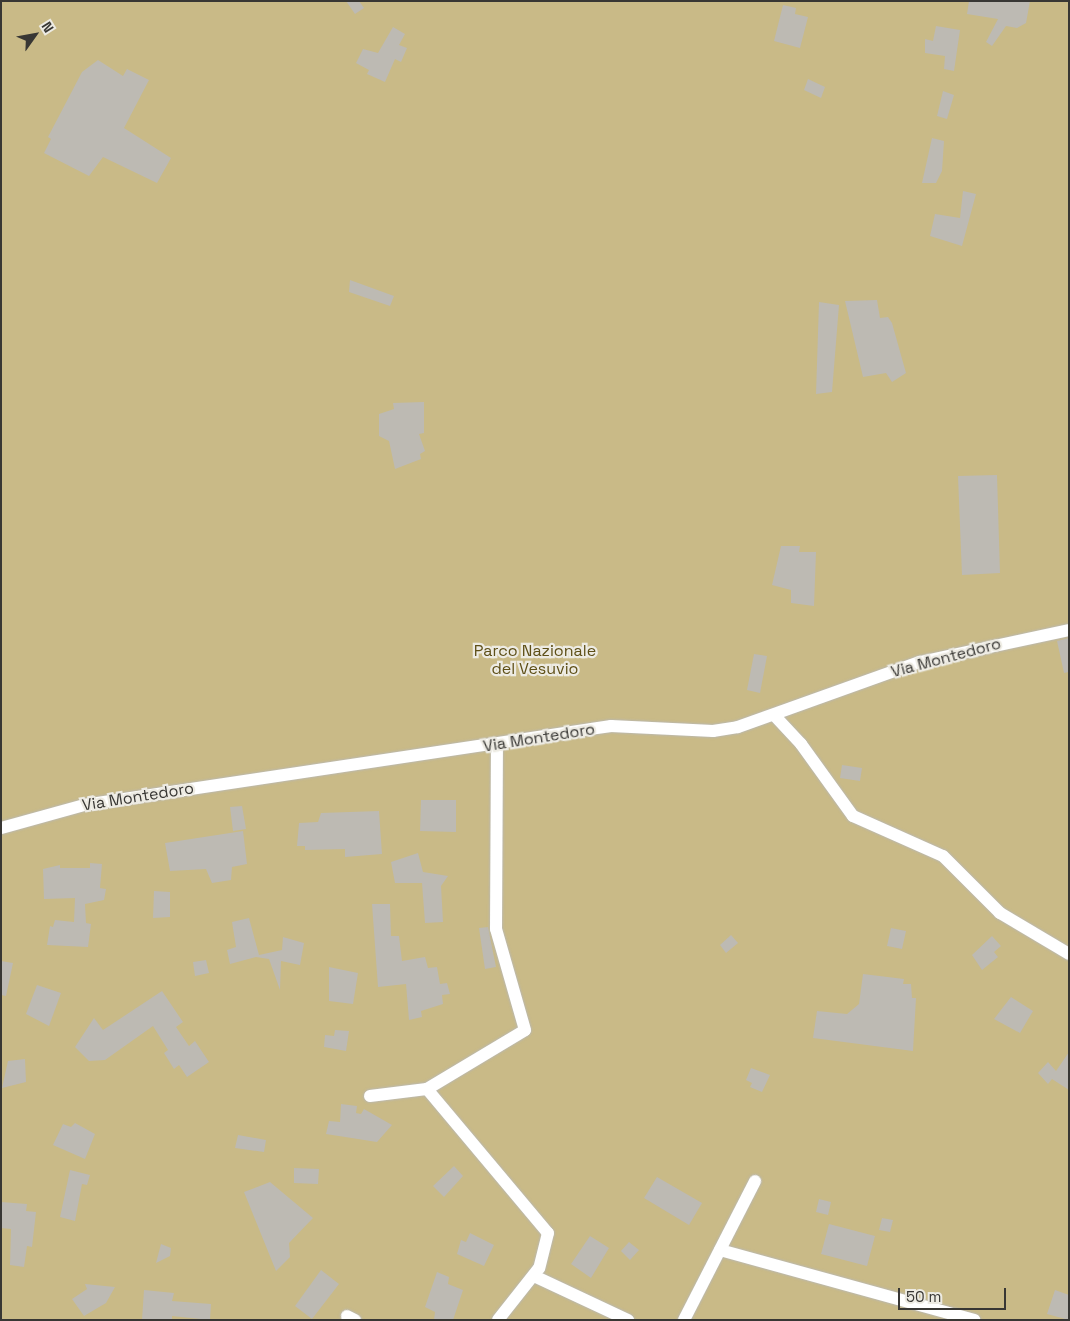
<!DOCTYPE html>
<html>
<head>
<meta charset="utf-8">
<style>
  body { margin:0 }
  #map { position:relative; width:1070px; height:1321px; overflow:hidden; background:#edebe3; font-family:"Space Grotesk",sans-serif }
  div>[style] { position:absolute }
  [style*='--x'] { left:calc(var(--x)*1px); top:calc(var(--y)*1px); width:calc(var(--w)*1px); rotate:calc(var(--a)*1deg) }
  .green>* { inset:0; background:#c9ba87 }
  .building>* { inset:0; background:#bdbab3 }
  .roads { filter:drop-shadow(0 0 1px #bab8b0) drop-shadow(0 0 1px #bab8b0) }
  .street>* { height:12px; margin:-6px; padding:0 6px; transform-origin:6px; border-radius:6px; background:#fff }
  span { translate:-50% -50%; white-space:nowrap; text-align:center; line-height:1.15; -webkit-text-stroke:4.5px #edebe3; paint-order:stroke }
  .park-label { font-size:16px; color:#5e4f17 }
  .street-label { font-size:16px; color:#383734 }
  .frame { position:absolute; inset:0; border:2px solid #383734; pointer-events:none }
  .north { position:absolute; left:10px; top:10px; width:50px; height:50px; -webkit-text-stroke:4px #edebe3; paint-order:stroke; rotate:58deg; font-size:14px; font-weight:700; line-height:20px; text-align:center; color:#383734 }
  .north::after { content:''; display:block; margin:auto; width:18px; height:22px; background:#383734; clip-path:polygon(50% 0,100% 100%,50% 72%,0 100%) }
  .scale { position:absolute; left:898px; top:1288px; width:108px; height:22px; box-sizing:border-box; border:2px solid #383734; border-top:0; padding-left:6px; font-size:15px; line-height:18px; white-space:nowrap; color:#383734; -webkit-text-stroke:4px #edebe3; paint-order:stroke }
</style>
</head>
<body>
<div id="map">
  <div class="green">
    <i style="clip-path:polygon(1px 1px,1069px 1px,1069px 1320px,1px 1320px)"></i>
  </div>
  <div class="building">
    <i style="clip-path:polygon(346px 1px,359px 1px,364px 8px,355px 14px)"></i>
    <i style="clip-path:polygon(969px 1px,1030px 1px,1026px 23px,1017px 28px,1006px 26px,992px 46px,986px 42px,998px 19px,967px 14px)"></i>
    <i style="clip-path:polygon(783px 5px,796px 8px,795px 14px,808px 17px,800px 48px,774px 41px)"></i>
    <i style="clip-path:polygon(936px 26px,960px 30px,954px 71px,944px 69px,945px 56px,925px 53px,925px 39px,933px 41px)"></i>
    <i style="clip-path:polygon(393px 27px,405px 34px,399px 45px,407px 48px,401px 62px,395px 59px,385px 82px,367px 74px,369px 70px,356px 63px,363px 49px,378px 53px)"></i>
    <i style="clip-path:polygon(98px 60px,123px 76px,127px 69px,149px 80px,124px 128px,171px 158px,157px 183px,103px 157px,89px 176px,44px 153px,51px 139px,48px 137px,82px 72px)"></i>
    <i style="clip-path:polygon(808px 79px,825px 87px,821px 98px,804px 90px)"></i>
    <i style="clip-path:polygon(943px 91px,954px 95px,947px 119px,937px 116px)"></i>
    <i style="clip-path:polygon(932px 138px,944px 141px,942px 171px,936px 183px,922px 183px)"></i>
    <i style="clip-path:polygon(963px 191px,976px 194px,962px 246px,930px 236px,935px 214px,960px 218px)"></i>
    <i style="clip-path:polygon(350px 280px,394px 296px,390px 306px,349px 292px)"></i>
    <i style="clip-path:polygon(877px 300px,880px 318px,888px 317px,892px 323px,906px 373px,892px 382px,886px 373px,863px 377px,845px 301px)"></i>
    <i style="clip-path:polygon(819px 302px,839px 305px,832px 392px,816px 394px)"></i>
    <i style="clip-path:polygon(424px 402px,424px 433px,419px 434px,425px 451px,420px 454px,421px 459px,395px 469px,389px 441px,379px 436px,379px 414px,394px 409px,393px 403px)"></i>
    <i style="clip-path:polygon(997px 475px,1000px 573px,962px 575px,958px 476px)"></i>
    <i style="clip-path:polygon(781px 546px,800px 546px,799px 552px,816px 552px,814px 606px,791px 603px,791px 590px,772px 585px)"></i>
    <i style="clip-path:polygon(1069px 638px,1069px 672px,1064px 673px,1057px 641px)"></i>
    <i style="clip-path:polygon(754px 654px,767px 656px,760px 693px,747px 690px)"></i>
    <i style="clip-path:polygon(842px 765px,862px 768px,860px 781px,840px 778px)"></i>
    <i style="clip-path:polygon(421px 800px,456px 800px,456px 832px,420px 831px)"></i>
    <i style="clip-path:polygon(242px 806px,246px 829px,233px 831px,230px 807px)"></i>
    <i style="clip-path:polygon(379px 811px,382px 854px,345px 857px,345px 849px,305px 850px,305px 846px,297px 846px,299px 823px,318px 822px,321px 813px)"></i>
    <i style="clip-path:polygon(243px 831px,247px 864px,232px 867px,231px 880px,212px 883px,206px 869px,170px 871px,165px 843px)"></i>
    <i style="clip-path:polygon(418px 853px,423px 872px,448px 876px,441px 886px,443px 922px,425px 923px,422px 883px,395px 883px,391px 862px)"></i>
    <i style="clip-path:polygon(90px 863px,102px 864px,100px 888px,106px 889px,104px 900px,85px 904px,86px 923px,91px 924px,88px 947px,47px 945px,50px 926px,53px 927px,55px 920px,74px 922px,75px 898px,44px 899px,43px 869px,60px 865px,60px 868px,90px 868px)"></i>
    <i style="clip-path:polygon(154px 891px,170px 892px,170px 917px,153px 918px)"></i>
    <i style="clip-path:polygon(372px 904px,390px 904px,391px 936px,399px 936px,402px 961px,425px 957px,428px 968px,437px 967px,440px 984px,447px 983px,450px 994px,442px 995px,443px 1004px,421px 1011px,422px 1017px,409px 1020px,406px 984px,378px 987px)"></i>
    <i style="clip-path:polygon(249px 918px,259px 955px,282px 950px,283px 937px,304px 943px,300px 965px,281px 961px,280px 990px,269px 959px,256px 957px,230px 964px,227px 950px,236px 947px,232px 922px)"></i>
    <i style="clip-path:polygon(488px 927px,496px 967px,485px 969px,479px 928px)"></i>
    <i style="clip-path:polygon(891px 928px,906px 931px,902px 949px,887px 946px)"></i>
    <i style="clip-path:polygon(731px 935px,738px 943px,726px 953px,720px 945px)"></i>
    <i style="clip-path:polygon(992px 936px,1001px 946px,994px 952px,998px 957px,982px 970px,972px 955px)"></i>
    <i style="clip-path:polygon(206px 960px,209px 973px,195px 976px,193px 962px)"></i>
    <i style="clip-path:polygon(1px 961px,13px 963px,6px 996px,1px 995px)"></i>
    <i style="clip-path:polygon(329px 967px,358px 973px,353px 1004px,329px 1001px)"></i>
    <i style="clip-path:polygon(863px 974px,904px 979px,903px 984px,911px 984px,912px 998px,916px 998px,913px 1051px,813px 1038px,817px 1011px,847px 1014px,859px 1004px)"></i>
    <i style="clip-path:polygon(37px 985px,61px 993px,49px 1026px,26px 1014px)"></i>
    <i style="clip-path:polygon(162px 991px,183px 1022px,176px 1027px,189px 1046px,195px 1041px,209px 1062px,187px 1077px,179px 1065px,174px 1069px,164px 1053px,168px 1050px,153px 1026px,105px 1060px,89px 1061px,75px 1047px,94px 1018px,103px 1030px)"></i>
    <i style="clip-path:polygon(1011px 997px,1033px 1011px,1020px 1033px,994px 1019px)"></i>
    <i style="clip-path:polygon(335px 1030px,349px 1031px,346px 1051px,324px 1047px,325px 1035px,334px 1036px)"></i>
    <i style="clip-path:polygon(1069px 1052px,1069px 1090px,1052px 1079px,1048px 1084px,1038px 1073px,1048px 1062px,1056px 1071px)"></i>
    <i style="clip-path:polygon(25px 1059px,26px 1082px,2px 1088px,8px 1061px)"></i>
    <i style="clip-path:polygon(751px 1068px,770px 1075px,762px 1092px,750px 1087px,752px 1083px,746px 1080px)"></i>
    <i style="clip-path:polygon(341px 1104px,357px 1106px,356px 1113px,361px 1114px,364px 1109px,392px 1125px,377px 1142px,326px 1134px,329px 1121px,340px 1122px)"></i>
    <i style="clip-path:polygon(75px 1123px,95px 1134px,85px 1159px,53px 1145px,63px 1124px,71px 1127px)"></i>
    <i style="clip-path:polygon(238px 1135px,266px 1140px,264px 1152px,235px 1148px)"></i>
    <i style="clip-path:polygon(454px 1166px,463px 1176px,444px 1197px,433px 1186px)"></i>
    <i style="clip-path:polygon(294px 1168px,319px 1169px,318px 1184px,294px 1183px)"></i>
    <i style="clip-path:polygon(70px 1170px,90px 1175px,87px 1185px,82px 1184px,75px 1221px,60px 1217px)"></i>
    <i style="clip-path:polygon(657px 1177px,702px 1203px,689px 1225px,644px 1198px)"></i>
    <i style="clip-path:polygon(270px 1182px,313px 1218px,289px 1243px,290px 1257px,276px 1271px,244px 1192px)"></i>
    <i style="clip-path:polygon(819px 1199px,831px 1202px,828px 1215px,816px 1212px)"></i>
    <i style="clip-path:polygon(1px 1202px,27px 1204px,26px 1211px,36px 1212px,32px 1247px,27px 1246px,24px 1267px,10px 1265px,11px 1229px,1px 1228px)"></i>
    <i style="clip-path:polygon(882px 1218px,893px 1220px,890px 1232px,879px 1230px)"></i>
    <i style="clip-path:polygon(829px 1224px,875px 1236px,867px 1266px,821px 1254px)"></i>
    <i style="clip-path:polygon(470px 1233px,494px 1245px,484px 1266px,457px 1254px,461px 1240px,466px 1242px)"></i>
    <i style="clip-path:polygon(590px 1236px,609px 1248px,591px 1278px,571px 1264px)"></i>
    <i style="clip-path:polygon(629px 1242px,639px 1250px,630px 1260px,621px 1251px)"></i>
    <i style="clip-path:polygon(161px 1244px,171px 1248px,170px 1256px,156px 1263px)"></i>
    <i style="clip-path:polygon(321px 1270px,339px 1284px,312px 1319px,295px 1306px)"></i>
    <i style="clip-path:polygon(437px 1272px,449px 1277px,448px 1284px,463px 1290px,453px 1320px,434px 1320px,435px 1312px,425px 1307px)"></i>
    <i style="clip-path:polygon(85px 1284px,115px 1287px,106px 1303px,84px 1316px,72px 1299px,87px 1289px)"></i>
    <i style="clip-path:polygon(144px 1290px,174px 1293px,172px 1301px,211px 1304px,210px 1320px,172px 1316px,172px 1320px,142px 1320px)"></i>
    <i style="clip-path:polygon(1055px 1290px,1069px 1295px,1069px 1320px,1047px 1314px)"></i>
  </div>
  <div class="roads">
    <div class="street">
      <i style="--x:774;--y:715;--w:40;--a:47"></i>
      <i style="--x:801;--y:744;--w:89;--a:54.2"></i>
      <i style="--x:853;--y:816;--w:98;--a:24"></i>
      <i style="--x:943;--y:856;--w:81;--a:45"></i>
      <i style="--x:1000;--y:913;--w:80;--a:30.7"></i>
      <i style="--x:1;--y:828;--w:86;--a:-15.5"></i>
      <i style="--x:84;--y:805;--w:533;--a:-8.53"></i>
      <i style="--x:611;--y:726;--w:102;--a:2.8"></i>
      <i style="--x:713;--y:731;--w:25;--a:-9"></i>
      <i style="--x:738;--y:727;--w:193;--a:-19.7"></i>
      <i style="--x:920;--y:662;--w:152;--a:-12.1"></i>
      <i style="--x:427;--y:1089;--w:188;--a:50"></i>
      <i style="--x:548;--y:1233;--w:36;--a:104"></i>
      <i style="--x:539;--y:1268;--w:66;--a:128.3"></i>
      <i style="--x:370;--y:1096;--w:57;--a:-7"></i>
      <i style="--x:427;--y:1089;--w:114;--a:-31"></i>
      <i style="--x:525;--y:1030;--w:105;--a:-106"></i>
      <i style="--x:496;--y:929;--w:185;--a:-89.7"></i>
      <i style="--x:720;--y:1250;--w:264;--a:15.4"></i>
      <i style="--x:534;--y:1276;--w:104;--a:25.1"></i>
      <i style="--x:347;--y:1316;--w:9;--a:27"></i>
      <i style="--x:684;--y:1320;--w:156;--a:-62.9"></i>
    </div>
  </div>
  <div class="park-label">
    <span style="left:535px;top:660px">Parco Nazionale<br>del Vesuvio</span>
  </div>
  <div class="street-label">
    <span style="left:946px;top:658px;rotate:-15deg">Via Montedoro</span>
    <span style="left:539px;top:738px;rotate:-9deg">Via Montedoro</span>
    <span style="left:138px;top:797px;rotate:-9deg">Via Montedoro</span>
  </div>
  <div class="frame"></div>
  <div class="north">N</div>
  <div class="scale">50 m</div>
</div>
</body>
</html>
